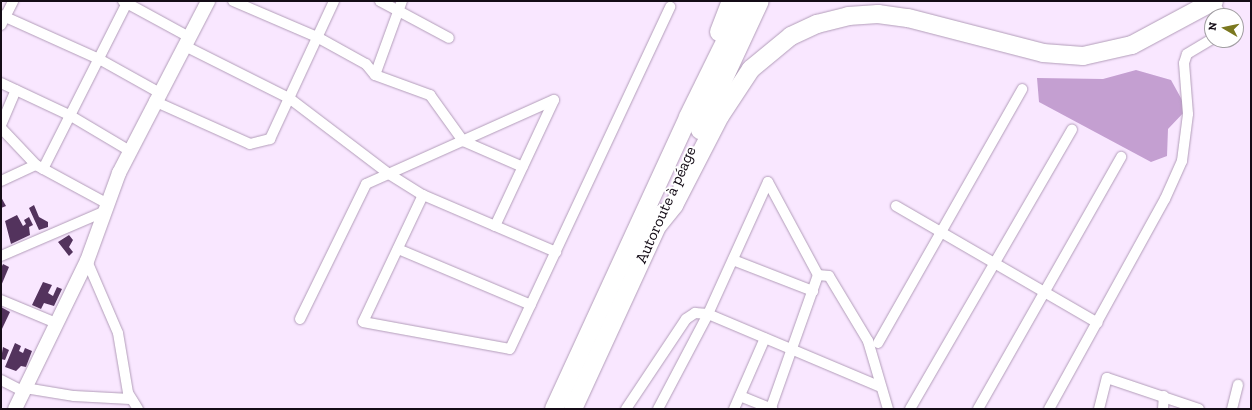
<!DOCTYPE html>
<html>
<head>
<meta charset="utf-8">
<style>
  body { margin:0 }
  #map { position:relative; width:1252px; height:410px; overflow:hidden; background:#f9e7ff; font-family:"Zilla Slab",serif }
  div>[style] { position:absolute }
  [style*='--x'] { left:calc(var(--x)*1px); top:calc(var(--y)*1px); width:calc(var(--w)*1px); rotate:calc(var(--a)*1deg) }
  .water>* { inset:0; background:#c49fd1 }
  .building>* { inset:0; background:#53335d }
  .roads { filter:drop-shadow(0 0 1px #b29db9) drop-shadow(0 0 1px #b29db9) }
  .street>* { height:10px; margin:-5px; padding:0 5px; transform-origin:5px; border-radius:5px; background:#fff }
  .secondary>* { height:14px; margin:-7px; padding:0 7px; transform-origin:7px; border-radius:7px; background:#fff }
  .highway>* { height:18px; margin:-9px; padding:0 9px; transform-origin:9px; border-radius:9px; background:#fff }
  span { translate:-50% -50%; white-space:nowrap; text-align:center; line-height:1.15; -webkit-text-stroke:4px #fff; paint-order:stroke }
  .street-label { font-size:16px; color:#140c16 }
  .frame { position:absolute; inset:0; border:2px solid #140c16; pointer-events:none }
  .north { position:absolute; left:1204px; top:8px; width:40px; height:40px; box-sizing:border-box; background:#fff; border:1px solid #a19ea2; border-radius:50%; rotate:279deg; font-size:11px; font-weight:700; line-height:16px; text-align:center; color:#140c16 }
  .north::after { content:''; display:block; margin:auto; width:14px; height:18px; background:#7b781f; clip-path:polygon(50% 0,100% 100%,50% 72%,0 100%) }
</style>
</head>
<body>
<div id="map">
  <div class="water">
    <i style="clip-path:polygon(1136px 70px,1171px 80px,1187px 109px,1168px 129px,1167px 156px,1151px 162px,1039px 102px,1037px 78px,1103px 79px)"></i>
  </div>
  <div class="building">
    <i style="clip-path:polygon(1px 197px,6px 206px,1px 208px)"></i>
    <i style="clip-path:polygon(34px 205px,39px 217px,48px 222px,48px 227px,39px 230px,29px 208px)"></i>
    <i style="clip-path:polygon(17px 215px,23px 226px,26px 224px,24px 220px,29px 217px,33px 225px,29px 227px,30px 235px,11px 244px,5px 221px)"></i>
    <i style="clip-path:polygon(69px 235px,73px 240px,69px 247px,73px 252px,69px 256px,58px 242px)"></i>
    <i style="clip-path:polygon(3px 264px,9px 267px,1px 286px,1px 268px)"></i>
    <i style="clip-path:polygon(43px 282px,52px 285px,48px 293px,53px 296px,57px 287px,62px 289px,54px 306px,44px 303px,41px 309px,32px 305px)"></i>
    <i style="clip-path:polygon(1px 307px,10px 312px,1px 331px)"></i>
    <i style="clip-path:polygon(15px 343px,21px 346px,19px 351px,23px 353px,25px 348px,32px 351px,26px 367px,21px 366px,16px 371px,5px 367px)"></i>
    <i style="clip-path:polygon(3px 347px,9px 350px,5px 360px,1px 359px)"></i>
  </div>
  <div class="roads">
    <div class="street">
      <i style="--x:123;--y:1;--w:75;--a:28.6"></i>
      <i style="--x:233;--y:1;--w:91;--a:23.2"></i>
      <i style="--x:317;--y:37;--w:56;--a:28.9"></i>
      <i style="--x:366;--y:64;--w:14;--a:51"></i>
      <i style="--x:375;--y:75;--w:59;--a:20"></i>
      <i style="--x:430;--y:95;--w:57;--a:54.3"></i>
      <i style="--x:463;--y:141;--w:65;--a:23.4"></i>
      <i style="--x:380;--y:1;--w:78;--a:28.2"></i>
      <i style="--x:1213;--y:1;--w:17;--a:59"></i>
      <i style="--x:1;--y:15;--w:107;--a:24.2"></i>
      <i style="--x:99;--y:59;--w:70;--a:29.1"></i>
      <i style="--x:1;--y:25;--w:27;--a:-63"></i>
      <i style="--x:185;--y:46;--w:116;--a:26.6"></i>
      <i style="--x:289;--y:98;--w:126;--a:37.2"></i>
      <i style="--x:389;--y:174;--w:40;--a:32"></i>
      <i style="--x:423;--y:195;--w:145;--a:23.2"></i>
      <i style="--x:375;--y:75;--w:79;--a:-70"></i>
      <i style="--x:1;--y:83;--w:77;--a:25.2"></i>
      <i style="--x:71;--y:116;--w:69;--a:30.7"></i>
      <i style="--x:154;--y:101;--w:105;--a:24.1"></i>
      <i style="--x:250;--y:144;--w:21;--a:-14"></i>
      <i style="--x:270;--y:139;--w:152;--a:-65.1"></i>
      <i style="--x:1;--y:125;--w:38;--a:-67"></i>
      <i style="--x:1;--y:128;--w:51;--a:46.6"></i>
      <i style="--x:43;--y:169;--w:186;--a:-63.2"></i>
      <i style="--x:1;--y:181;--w:38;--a:-25"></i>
      <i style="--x:36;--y:165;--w:80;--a:28.5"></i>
      <i style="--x:768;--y:182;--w:106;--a:61.7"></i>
      <i style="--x:818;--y:275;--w:141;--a:109.5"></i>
      <i style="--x:423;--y:195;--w:140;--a:115.3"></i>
      <i style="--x:363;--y:322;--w:149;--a:10.4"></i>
      <i style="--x:510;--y:349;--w:378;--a:-64.9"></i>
      <i style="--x:896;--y:206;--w:233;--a:30.1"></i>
      <i style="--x:495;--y:226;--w:139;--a:-64.9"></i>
      <i style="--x:398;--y:249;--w:144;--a:22.8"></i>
      <i style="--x:1;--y:256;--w:111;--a:-23.3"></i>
      <i style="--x:733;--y:260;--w:86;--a:21.2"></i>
      <i style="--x:87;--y:261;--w:78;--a:66.7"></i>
      <i style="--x:118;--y:333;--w:61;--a:80.5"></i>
      <i style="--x:128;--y:393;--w:19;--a:58"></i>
      <i style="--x:818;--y:275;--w:11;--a:5"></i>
      <i style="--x:829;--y:276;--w:76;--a:59"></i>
      <i style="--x:868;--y:341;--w:71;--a:73.6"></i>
      <i style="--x:1;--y:300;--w:60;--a:22.7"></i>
      <i style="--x:300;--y:319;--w:150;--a:-63.9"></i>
      <i style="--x:366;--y:184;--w:206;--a:-24.1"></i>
      <i style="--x:878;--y:343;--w:292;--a:-60.4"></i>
      <i style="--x:1;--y:380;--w:25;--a:27"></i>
      <i style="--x:25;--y:388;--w:50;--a:9.3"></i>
      <i style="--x:74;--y:396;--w:56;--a:3.1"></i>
      <i style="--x:740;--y:396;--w:35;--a:22"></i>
      <i style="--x:626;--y:409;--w:108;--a:-56.3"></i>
      <i style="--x:686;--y:319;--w:11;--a:-34"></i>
      <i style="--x:695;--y:313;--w:13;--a:4"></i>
      <i style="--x:708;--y:314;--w:188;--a:22.9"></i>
      <i style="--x:658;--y:409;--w:107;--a:-62.2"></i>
      <i style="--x:708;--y:314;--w:145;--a:-65.6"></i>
      <i style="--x:734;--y:409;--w:77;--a:-66.4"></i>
      <i style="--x:910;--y:409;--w:323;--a:-59.9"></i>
      <i style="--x:978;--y:409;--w:290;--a:-60.4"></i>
      <i style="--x:1049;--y:409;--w:240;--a:-61.1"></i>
      <i style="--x:1165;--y:199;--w:42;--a:-65.9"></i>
      <i style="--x:1182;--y:161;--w:47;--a:-82.7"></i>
      <i style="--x:1188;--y:114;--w:51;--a:-94.5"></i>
      <i style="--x:1184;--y:63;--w:9;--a:-72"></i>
      <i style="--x:1187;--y:54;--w:29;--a:-31"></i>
      <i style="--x:1099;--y:409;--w:32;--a:-76"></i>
      <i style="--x:1107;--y:378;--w:97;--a:18.6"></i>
      <i style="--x:1163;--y:409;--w:13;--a:-86"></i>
      <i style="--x:1232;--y:409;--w:25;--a:-76"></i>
    </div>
    <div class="secondary">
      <i style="--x:15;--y:409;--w:165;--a:-64.1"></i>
      <i style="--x:87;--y:261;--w:94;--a:-70"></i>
      <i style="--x:119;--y:173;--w:194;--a:-62.6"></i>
    </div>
    <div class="highway">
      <i style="--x:719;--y:32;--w:33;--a:-69"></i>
      <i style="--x:700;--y:130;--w:142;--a:-65.1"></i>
      <i style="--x:658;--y:225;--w:26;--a:-51"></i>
      <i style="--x:674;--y:205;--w:100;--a:-62.7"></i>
      <i style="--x:720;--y:116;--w:56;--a:-56.6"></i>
      <i style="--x:751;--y:69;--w:52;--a:-39.5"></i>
      <i style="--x:791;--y:36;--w:29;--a:-25"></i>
      <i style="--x:817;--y:24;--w:32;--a:-14"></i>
      <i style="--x:848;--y:16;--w:30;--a:-4"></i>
      <i style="--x:878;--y:14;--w:30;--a:8"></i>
      <i style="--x:908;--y:18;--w:139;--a:14.5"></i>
      <i style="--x:1043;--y:53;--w:40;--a:4.3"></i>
      <i style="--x:1083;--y:56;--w:50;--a:-12.7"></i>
      <i style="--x:1132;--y:45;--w:93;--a:-28.2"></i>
      <i style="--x:554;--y:409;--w:321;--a:-65.3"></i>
      <i style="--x:688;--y:117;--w:129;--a:-63.8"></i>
      <i style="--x:573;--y:409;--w:216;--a:-65.3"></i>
    </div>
  </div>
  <div class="street-label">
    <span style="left:666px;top:205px;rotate:-66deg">Autoroute à péage</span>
  </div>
  <div class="frame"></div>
  <div class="north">N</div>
</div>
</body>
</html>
